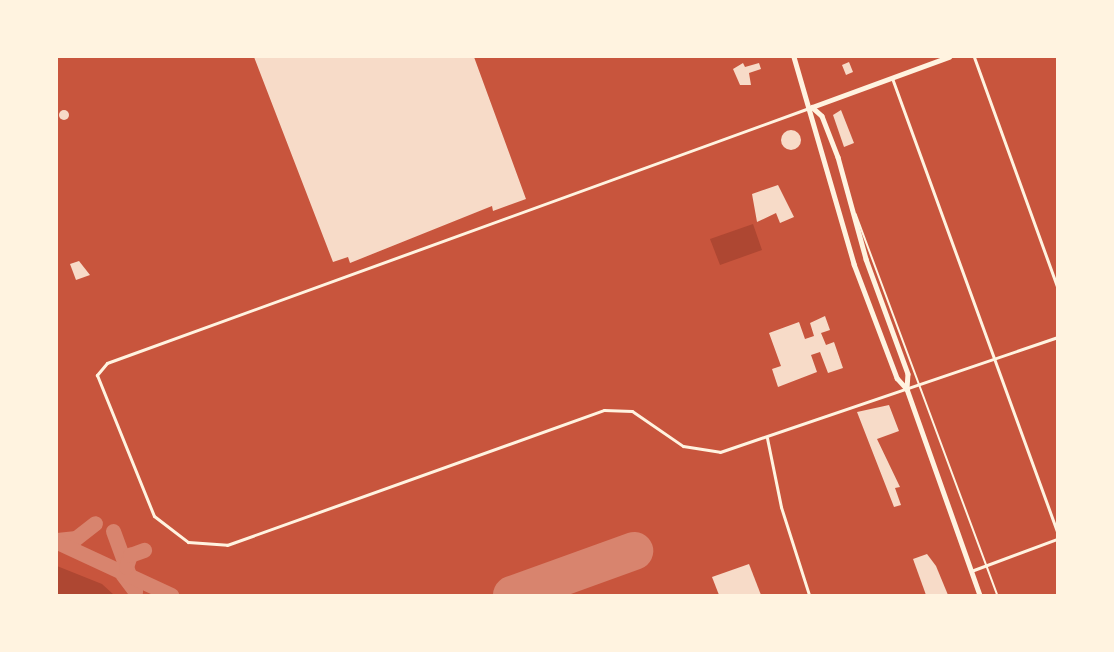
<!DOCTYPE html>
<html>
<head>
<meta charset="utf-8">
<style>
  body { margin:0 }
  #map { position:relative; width:1114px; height:652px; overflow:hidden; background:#c8553d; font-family:"Asap Condensed",sans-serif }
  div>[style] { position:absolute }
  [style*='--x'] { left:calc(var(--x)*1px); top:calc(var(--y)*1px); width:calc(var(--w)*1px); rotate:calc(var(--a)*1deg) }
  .green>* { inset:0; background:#ae4732 }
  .taxiway>* { height:15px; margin:-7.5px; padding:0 7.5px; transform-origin:7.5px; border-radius:7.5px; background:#d8846e }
  .runway>* { height:38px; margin:-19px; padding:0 19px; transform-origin:19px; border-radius:19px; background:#d8846e }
  .building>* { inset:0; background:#f7dbc8 }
  .round { border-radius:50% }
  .service>* { height:1.5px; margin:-0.75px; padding:0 0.75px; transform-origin:0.75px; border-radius:0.75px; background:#fff3e0 }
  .minor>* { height:3px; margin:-1.5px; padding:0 1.5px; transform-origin:1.5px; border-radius:1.5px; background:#fff3e0 }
  .secondary>* { height:4.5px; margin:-2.25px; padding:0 2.25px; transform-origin:2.25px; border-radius:2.25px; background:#fff3e0 }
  span { translate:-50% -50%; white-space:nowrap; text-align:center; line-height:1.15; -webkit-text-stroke:5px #fff3e0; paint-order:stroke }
  .frame { position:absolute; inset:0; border:58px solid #fff3e0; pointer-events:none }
</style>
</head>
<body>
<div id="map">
  <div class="green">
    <i style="clip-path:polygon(753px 224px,762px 250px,720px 265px,710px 239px)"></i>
    <i style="clip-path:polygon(57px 566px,102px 584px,114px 595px,57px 595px)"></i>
  </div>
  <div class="taxiway">
    <i style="--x:113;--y:531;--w:64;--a:69.9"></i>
    <i style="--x:135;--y:591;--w:21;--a:-127"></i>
    <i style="--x:57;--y:540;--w:19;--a:-6"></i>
    <i style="--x:76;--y:538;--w:24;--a:-38"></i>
    <i style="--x:57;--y:542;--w:126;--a:24.9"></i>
    <i style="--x:126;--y:567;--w:13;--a:-72"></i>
    <i style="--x:130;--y:555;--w:15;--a:-20"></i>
  </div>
  <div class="runway">
    <i style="--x:512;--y:595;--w:130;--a:-19.8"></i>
  </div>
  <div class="building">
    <i style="clip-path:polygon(254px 57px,474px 57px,526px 199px,493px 211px,492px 206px,350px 263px,348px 257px,333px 262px)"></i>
    <i style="clip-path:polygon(849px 62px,853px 72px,846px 75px,842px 65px)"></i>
    <i style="clip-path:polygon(743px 63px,745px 67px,759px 63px,761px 69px,749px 73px,751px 85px,740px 85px,733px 69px)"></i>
    <i style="clip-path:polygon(841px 110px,854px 143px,844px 147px,833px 115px)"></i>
    <i class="round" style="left:59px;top:110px;width:10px;height:10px"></i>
    <i class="round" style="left:781px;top:130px;width:20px;height:20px"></i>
    <i style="clip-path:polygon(778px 185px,794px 217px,780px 223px,776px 213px,757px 222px,752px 194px)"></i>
    <i style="clip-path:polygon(79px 261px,90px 275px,76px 280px,70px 264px)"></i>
    <i style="clip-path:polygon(825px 316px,830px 330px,821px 333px,826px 345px,834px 342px,843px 368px,828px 373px,820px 352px,811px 355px,817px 372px,778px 387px,772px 369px,781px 366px,769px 333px,799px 322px,805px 339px,814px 336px,810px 323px)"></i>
    <i style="clip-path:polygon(889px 405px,899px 431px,877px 439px,900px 487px,895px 488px,901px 505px,894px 507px,857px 412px)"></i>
    <i style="clip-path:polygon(927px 554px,936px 566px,948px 595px,926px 595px,913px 559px)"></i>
    <i style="clip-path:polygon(749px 564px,761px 595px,719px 595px,712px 577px)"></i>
  </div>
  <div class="service">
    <i style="--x:856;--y:214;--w:407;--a:69.6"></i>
  </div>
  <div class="minor">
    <i style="--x:974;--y:57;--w:244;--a:70.1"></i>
    <i style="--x:892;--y:78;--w:482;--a:70"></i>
    <i style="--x:809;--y:108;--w:747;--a:160.04"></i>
    <i style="--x:107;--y:363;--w:16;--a:130"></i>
    <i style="--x:97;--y:375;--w:152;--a:68"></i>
    <i style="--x:154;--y:516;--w:43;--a:37.4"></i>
    <i style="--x:188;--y:542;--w:39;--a:4"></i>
    <i style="--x:227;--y:545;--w:400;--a:-19.7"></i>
    <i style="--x:604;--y:410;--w:28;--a:2"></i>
    <i style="--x:632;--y:411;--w:62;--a:34.5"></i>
    <i style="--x:683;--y:446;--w:37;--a:9"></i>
    <i style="--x:720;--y:452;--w:356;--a:-18.8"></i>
    <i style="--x:767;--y:438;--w:70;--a:78.5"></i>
    <i style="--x:781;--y:507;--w:92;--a:72.3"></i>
    <i style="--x:971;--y:571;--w:92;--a:-20.4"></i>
  </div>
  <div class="secondary">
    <i style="--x:794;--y:57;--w:216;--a:73.8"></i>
    <i style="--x:854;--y:264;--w:122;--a:69.3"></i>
    <i style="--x:897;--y:378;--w:15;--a:48"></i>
    <i style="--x:812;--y:107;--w:13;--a:42"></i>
    <i style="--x:822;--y:116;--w:44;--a:68.7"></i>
    <i style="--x:838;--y:157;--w:106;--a:74.6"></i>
    <i style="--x:866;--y:259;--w:122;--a:69.9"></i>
    <i style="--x:908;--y:374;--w:15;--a:94"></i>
    <i style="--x:907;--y:389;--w:219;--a:70.5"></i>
    <i style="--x:812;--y:107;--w:146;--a:-20.1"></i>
  </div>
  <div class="frame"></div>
</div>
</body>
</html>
